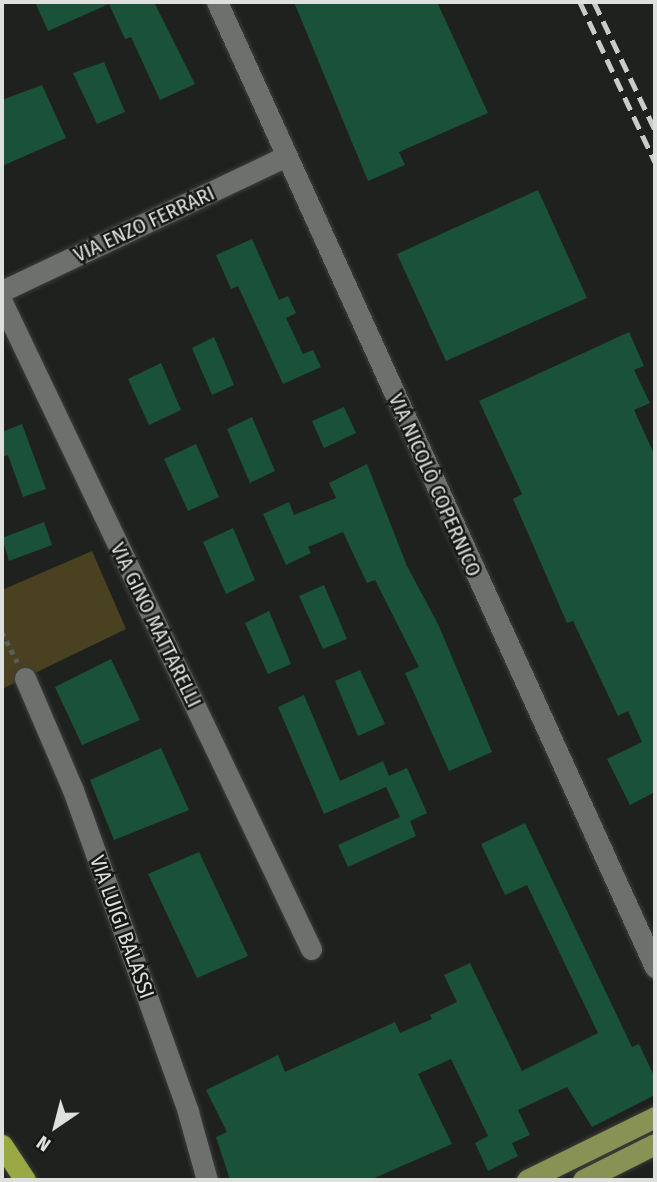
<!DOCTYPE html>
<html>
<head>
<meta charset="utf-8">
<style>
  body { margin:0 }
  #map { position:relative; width:657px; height:1182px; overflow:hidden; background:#1f211e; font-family:"Fira Sans Condensed",sans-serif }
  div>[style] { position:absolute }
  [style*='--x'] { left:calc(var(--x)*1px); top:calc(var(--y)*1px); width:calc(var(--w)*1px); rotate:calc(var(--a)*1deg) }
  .green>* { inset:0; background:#4a4120 }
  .building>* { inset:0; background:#1a5139 }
  .path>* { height:4.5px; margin-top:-2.25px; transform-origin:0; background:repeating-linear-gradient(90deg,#5b5d5a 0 5px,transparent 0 10px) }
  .roads { filter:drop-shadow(0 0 2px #3c3e3b) drop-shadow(0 0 2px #3c3e3b) }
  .minor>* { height:21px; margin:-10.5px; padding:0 10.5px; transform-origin:10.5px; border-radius:10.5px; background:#6d706c }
  .major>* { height:21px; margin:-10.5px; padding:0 10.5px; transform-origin:10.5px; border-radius:10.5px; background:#899255 }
  .highway>* { height:21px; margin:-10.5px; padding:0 10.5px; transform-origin:10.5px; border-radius:10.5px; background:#9ba945 }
  .rail>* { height:5px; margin-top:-2.5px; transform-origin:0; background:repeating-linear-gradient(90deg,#caccc9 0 14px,transparent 0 21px) }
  span { translate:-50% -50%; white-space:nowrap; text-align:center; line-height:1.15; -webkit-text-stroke:5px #161815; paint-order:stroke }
  .street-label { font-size:21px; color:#dee0dd }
  .frame { position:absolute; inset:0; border:4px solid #dee0dd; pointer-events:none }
  .north { position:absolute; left:21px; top:1091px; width:70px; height:70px; -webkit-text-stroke:5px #161815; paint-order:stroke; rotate:215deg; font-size:19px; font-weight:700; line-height:28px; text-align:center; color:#dee0dd }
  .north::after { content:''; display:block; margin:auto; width:24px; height:32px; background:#dee0dd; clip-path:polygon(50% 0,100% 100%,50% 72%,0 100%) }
</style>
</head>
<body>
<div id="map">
  <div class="green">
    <i style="clip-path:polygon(92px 551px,126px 629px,2px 689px,2px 590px)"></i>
  </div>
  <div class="building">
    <i style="clip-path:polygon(35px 2px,154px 2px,195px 84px,160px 100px,131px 37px,125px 39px,109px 4px,48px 31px)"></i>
    <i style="clip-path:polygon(294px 2px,437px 2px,488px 113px,399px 152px,405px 165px,368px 181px)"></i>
    <i style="clip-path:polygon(104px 62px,125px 112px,97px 124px,73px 73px)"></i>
    <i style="clip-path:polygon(42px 85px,66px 138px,2px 166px,2px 100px)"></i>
    <i style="clip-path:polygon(538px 190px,587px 298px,446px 361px,397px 254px)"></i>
    <i style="clip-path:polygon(252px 239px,279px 300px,288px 296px,296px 313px,286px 318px,303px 354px,313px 350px,321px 367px,283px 384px,238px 286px,231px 289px,216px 255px)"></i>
    <i style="clip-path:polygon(629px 332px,644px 366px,634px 370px,650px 403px,634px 410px,655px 456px,655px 792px,630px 805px,607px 759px,642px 742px,628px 711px,618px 716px,573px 621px,567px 623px,513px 499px,522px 494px,479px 401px)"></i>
    <i style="clip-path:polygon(214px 337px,234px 385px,212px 395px,192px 348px)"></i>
    <i style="clip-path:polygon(161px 363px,181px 410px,149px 425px,128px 379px)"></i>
    <i style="clip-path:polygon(344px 407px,356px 433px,324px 448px,312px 421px)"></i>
    <i style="clip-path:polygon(252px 417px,275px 471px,250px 483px,227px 429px)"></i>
    <i style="clip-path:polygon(22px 424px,46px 489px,23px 497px,8px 455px,2px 457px,2px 432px)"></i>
    <i style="clip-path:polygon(196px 444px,219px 497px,188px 511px,164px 459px)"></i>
    <i style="clip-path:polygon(367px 464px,407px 566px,438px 624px,492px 752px,449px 771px,405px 673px,419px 667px,375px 580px,367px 583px,343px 532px,308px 547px,311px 553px,286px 565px,263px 514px,289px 502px,294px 515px,336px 498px,329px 483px)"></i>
    <i style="clip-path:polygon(44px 522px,52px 545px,9px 561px,2px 538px)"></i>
    <i style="clip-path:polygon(233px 528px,255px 580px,226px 594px,203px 542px)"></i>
    <i style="clip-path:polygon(324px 585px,347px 639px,323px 649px,299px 596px)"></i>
    <i style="clip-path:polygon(269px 611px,291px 664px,268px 674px,245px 623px)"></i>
    <i style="clip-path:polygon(111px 659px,140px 720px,82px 745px,55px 687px)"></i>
    <i style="clip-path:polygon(360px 670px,385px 724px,358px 736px,335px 681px)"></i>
    <i style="clip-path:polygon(304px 695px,340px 781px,383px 761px,389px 776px,407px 768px,427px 813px,410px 821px,416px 836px,348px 867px,338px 845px,400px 817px,386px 787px,324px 814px,278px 707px)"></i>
    <i style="clip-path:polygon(161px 748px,189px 810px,114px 840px,90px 780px)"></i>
    <i style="clip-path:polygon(525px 823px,632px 1047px,639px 1044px,655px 1078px,655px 1095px,592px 1127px,567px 1087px,518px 1110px,530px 1135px,512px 1143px,518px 1156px,488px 1171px,475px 1143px,488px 1136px,451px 1059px,418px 1074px,452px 1144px,370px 1180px,230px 1180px,216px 1137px,227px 1132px,206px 1090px,278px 1055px,285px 1072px,395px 1022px,400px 1033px,432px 1019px,430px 1015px,457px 1002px,444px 975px,470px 963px,522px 1071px,598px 1033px,527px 885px,505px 895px,481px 844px)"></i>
    <i style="clip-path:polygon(199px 852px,248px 956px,197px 978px,148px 874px)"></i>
  </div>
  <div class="path">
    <i style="--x:2;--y:632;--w:34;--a:63"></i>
  </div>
  <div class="roads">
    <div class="minor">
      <i style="--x:217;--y:2;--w:1060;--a:65.59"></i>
      <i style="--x:2;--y:291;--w:314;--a:-25.4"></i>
      <i style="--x:2;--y:302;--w:717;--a:64.47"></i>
      <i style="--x:25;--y:678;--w:122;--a:66.8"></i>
      <i style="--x:73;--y:790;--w:342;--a:70.3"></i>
      <i style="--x:188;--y:1112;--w:71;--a:74.4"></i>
    </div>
    <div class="major">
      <i style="--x:527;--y:1180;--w:143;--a:-26.2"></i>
      <i style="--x:583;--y:1180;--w:80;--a:-26.6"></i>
    </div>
    <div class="highway">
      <i style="--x:2;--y:1145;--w:42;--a:56.7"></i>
    </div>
  </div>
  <div class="rail">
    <i style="--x:580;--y:2;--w:177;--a:64.9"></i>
    <i style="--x:594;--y:2;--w:142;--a:64.5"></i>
  </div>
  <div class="street-label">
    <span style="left:144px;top:224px;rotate:-25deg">VIA ENZO FERRARI</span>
    <span style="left:435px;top:485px;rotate:66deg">VIA NICOLÒ COPERNICO</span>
    <span style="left:156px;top:625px;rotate:64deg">VIA GINO MATTARELLI</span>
    <span style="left:122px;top:927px;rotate:70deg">VIA LUIGI BALASSI</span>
  </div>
  <div class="frame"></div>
  <div class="north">N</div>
</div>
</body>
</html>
